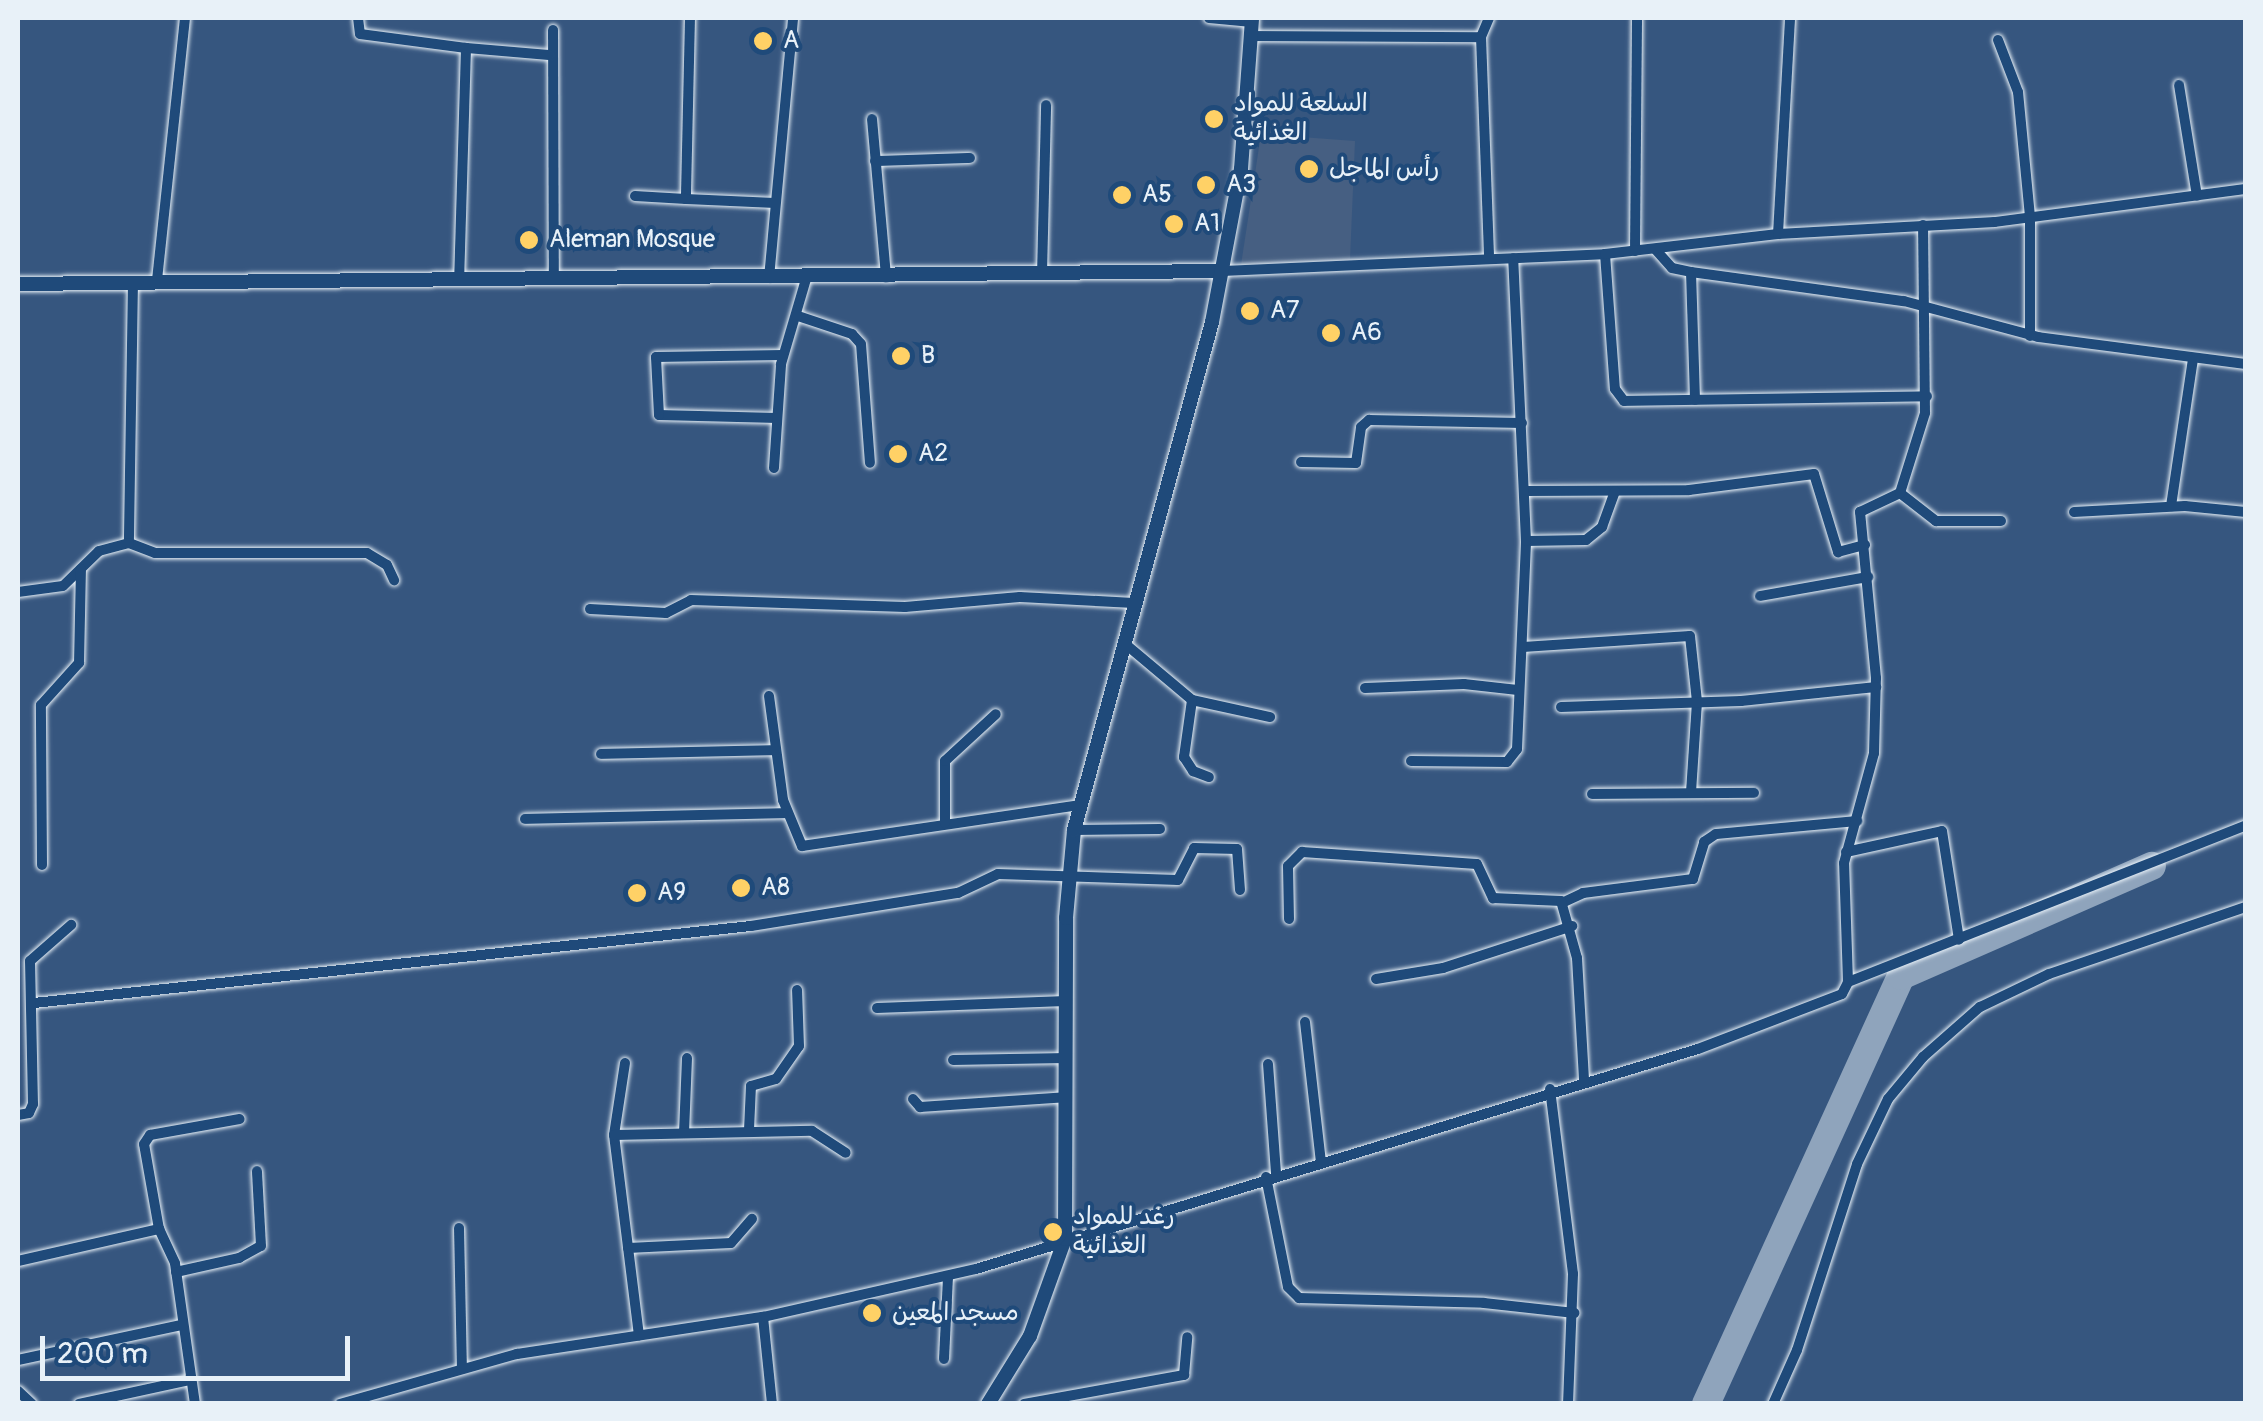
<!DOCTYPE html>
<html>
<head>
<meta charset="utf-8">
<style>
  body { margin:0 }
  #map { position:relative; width:2263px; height:1421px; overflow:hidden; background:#36567f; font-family:Pangolin,"Playpen Sans Arabic",sans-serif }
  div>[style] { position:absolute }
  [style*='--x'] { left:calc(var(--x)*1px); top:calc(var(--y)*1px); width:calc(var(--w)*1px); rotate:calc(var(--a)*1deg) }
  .built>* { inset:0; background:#465f82 }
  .taxiway>* { height:28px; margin:-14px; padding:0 14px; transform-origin:14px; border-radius:14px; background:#8fa4bc }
  .roads { filter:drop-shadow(0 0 2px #e8f1f8) drop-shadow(0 0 2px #e8f1f8) }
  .street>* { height:10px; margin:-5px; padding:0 5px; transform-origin:5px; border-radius:5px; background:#1f4a7a }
  .secondary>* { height:14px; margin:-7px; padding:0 7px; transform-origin:7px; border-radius:7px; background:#1f4a7a }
  .dots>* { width:28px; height:28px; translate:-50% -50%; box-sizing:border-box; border:5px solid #1f4a7a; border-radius:50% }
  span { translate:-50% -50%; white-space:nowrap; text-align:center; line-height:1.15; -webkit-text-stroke:8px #1f4a7a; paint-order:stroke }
  .poi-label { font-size:25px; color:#e8f1f8 }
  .left { translate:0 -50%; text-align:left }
  .frame { position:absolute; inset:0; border:20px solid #e8f1f8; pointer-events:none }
  .scale { position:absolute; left:40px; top:1336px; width:310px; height:45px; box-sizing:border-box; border:5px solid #e8f1f8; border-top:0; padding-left:12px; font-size:30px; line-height:35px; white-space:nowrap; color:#e8f1f8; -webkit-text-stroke:8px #1f4a7a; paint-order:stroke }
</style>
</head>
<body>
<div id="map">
  <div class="built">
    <i style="clip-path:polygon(1261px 134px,1355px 141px,1350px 260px,1241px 265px)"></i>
  </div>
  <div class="taxiway">
    <i style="--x:1706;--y:1404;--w:470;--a:-65.5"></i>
    <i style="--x:1901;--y:976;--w:274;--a:-23.7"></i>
  </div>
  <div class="roads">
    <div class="street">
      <i style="--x:358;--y:18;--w:16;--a:83"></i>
      <i style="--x:360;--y:34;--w:107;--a:7.5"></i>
      <i style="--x:466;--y:48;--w:230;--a:91.7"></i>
      <i style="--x:690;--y:18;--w:181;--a:91.3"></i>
      <i style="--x:686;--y:199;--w:89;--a:2.6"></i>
      <i style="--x:1209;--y:18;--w:43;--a:5.3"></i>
      <i style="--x:1489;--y:18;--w:21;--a:113"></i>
      <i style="--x:1481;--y:37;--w:222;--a:87.9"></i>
      <i style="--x:553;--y:30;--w:249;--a:89.8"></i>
      <i style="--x:1252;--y:36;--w:229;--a:0.3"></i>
      <i style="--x:1998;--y:40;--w:56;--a:69"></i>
      <i style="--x:2018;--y:92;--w:126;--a:84.5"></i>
      <i style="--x:2030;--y:217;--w:119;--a:90"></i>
      <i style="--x:466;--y:48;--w:84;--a:4.8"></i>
      <i style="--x:2179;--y:85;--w:112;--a:80.8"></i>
      <i style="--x:872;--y:119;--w:159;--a:84.9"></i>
      <i style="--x:875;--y:161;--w:95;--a:-1.8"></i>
      <i style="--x:635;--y:196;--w:51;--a:3.4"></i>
      <i style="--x:1778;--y:234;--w:216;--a:-86.8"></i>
      <i style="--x:1655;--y:249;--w:25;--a:48"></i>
      <i style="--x:1672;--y:268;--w:19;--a:12"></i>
      <i style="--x:1691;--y:272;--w:215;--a:7.8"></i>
      <i style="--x:1904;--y:301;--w:139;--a:15"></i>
      <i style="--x:2038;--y:337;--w:210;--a:7.4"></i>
      <i style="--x:1635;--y:251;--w:233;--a:-89.5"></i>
      <i style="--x:1605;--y:254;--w:135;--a:85.8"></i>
      <i style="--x:1615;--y:389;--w:15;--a:53"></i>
      <i style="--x:1624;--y:401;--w:303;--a:-0.9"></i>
      <i style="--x:1222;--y:271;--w:383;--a:-2.5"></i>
      <i style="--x:1605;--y:254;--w:174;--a:-6.6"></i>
      <i style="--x:1778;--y:234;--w:217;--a:-3.2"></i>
      <i style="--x:1995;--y:222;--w:253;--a:-7.5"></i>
      <i style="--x:1691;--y:272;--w:128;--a:88.2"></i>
      <i style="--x:1042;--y:274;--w:169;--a:-88.6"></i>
      <i style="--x:769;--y:278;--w:261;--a:-84.7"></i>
      <i style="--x:157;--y:280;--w:263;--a:-83.9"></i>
      <i style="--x:133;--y:281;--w:262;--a:90.9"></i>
      <i style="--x:129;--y:543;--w:28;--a:21"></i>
      <i style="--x:155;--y:553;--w:212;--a:0"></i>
      <i style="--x:367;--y:553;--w:23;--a:31"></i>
      <i style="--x:387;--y:565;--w:17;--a:65"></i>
      <i style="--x:798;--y:316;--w:57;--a:18.4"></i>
      <i style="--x:852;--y:334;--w:13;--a:48"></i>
      <i style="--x:861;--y:344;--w:119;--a:85.7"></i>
      <i style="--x:777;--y:418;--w:118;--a:-178.5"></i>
      <i style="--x:659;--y:415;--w:58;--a:-93"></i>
      <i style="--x:656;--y:357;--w:127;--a:-0.9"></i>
      <i style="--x:1301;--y:462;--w:55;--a:1"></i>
      <i style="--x:1356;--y:463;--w:36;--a:-82"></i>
      <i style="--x:1361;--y:427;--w:11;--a:-41"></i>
      <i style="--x:1369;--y:420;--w:153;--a:1.1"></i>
      <i style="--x:774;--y:468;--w:104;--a:-86.1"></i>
      <i style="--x:781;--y:364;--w:89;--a:-73.6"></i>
      <i style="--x:1524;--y:491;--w:165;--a:-0.3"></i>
      <i style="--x:1689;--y:490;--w:126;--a:-7.3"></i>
      <i style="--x:1814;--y:474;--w:82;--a:72.9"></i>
      <i style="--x:1838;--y:552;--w:28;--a:-15"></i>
      <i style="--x:1900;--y:493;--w:46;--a:37.9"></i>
      <i style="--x:1936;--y:521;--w:65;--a:0"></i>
      <i style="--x:2171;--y:506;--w:149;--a:-81.5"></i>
      <i style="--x:2074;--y:512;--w:111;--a:-3.1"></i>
      <i style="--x:2185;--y:506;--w:61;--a:5.6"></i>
      <i style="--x:1526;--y:541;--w:60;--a:-1"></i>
      <i style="--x:1586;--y:540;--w:21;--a:-39"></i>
      <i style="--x:1602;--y:527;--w:38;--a:-70"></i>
      <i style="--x:18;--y:592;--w:45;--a:-7.6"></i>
      <i style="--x:63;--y:586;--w:50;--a:-44.2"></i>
      <i style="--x:99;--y:551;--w:31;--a:-15"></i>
      <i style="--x:1760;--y:596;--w:110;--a:-10"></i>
      <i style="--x:590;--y:609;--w:76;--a:3"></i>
      <i style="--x:666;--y:613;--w:28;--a:-27"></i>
      <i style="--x:691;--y:600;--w:214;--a:1.9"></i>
      <i style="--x:905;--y:607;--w:115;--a:-5"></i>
      <i style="--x:1020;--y:597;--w:114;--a:3"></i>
      <i style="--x:1123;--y:642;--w:90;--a:40"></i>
      <i style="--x:1192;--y:700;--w:80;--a:12.3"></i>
      <i style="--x:1523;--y:647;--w:167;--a:-3.8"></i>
      <i style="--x:1690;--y:636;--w:66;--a:83.9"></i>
      <i style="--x:1697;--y:702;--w:91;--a:93.8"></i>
      <i style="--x:1365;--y:688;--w:99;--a:-2.3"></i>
      <i style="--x:1464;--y:684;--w:54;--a:6.3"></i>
      <i style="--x:769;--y:696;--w:105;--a:82.3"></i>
      <i style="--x:783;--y:800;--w:50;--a:67.6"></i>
      <i style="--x:802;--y:846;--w:280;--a:-8.4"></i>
      <i style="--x:1192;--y:700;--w:58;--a:98"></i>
      <i style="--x:1184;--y:757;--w:17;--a:57"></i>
      <i style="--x:1193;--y:771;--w:17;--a:21"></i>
      <i style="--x:1561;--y:707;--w:180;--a:-1.9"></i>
      <i style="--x:1741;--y:701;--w:136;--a:-5.9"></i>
      <i style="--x:601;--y:754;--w:175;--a:-1.3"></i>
      <i style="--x:1411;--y:761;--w:96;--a:0.6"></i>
      <i style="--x:1507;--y:762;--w:16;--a:-52"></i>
      <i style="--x:1517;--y:749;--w:208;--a:-87.5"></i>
      <i style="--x:1526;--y:541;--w:283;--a:-92.6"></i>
      <i style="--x:1592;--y:794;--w:162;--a:-0.4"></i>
      <i style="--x:525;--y:819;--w:261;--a:-1.3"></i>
      <i style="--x:945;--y:823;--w:62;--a:-90"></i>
      <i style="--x:945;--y:761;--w:69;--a:-42.7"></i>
      <i style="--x:1074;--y:830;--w:86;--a:-0.7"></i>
      <i style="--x:1846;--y:852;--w:98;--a:-12.3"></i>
      <i style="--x:1942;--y:831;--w:110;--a:81.1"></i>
      <i style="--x:42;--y:865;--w:160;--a:-90.4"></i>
      <i style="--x:41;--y:705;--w:57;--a:-47.9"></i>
      <i style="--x:79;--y:663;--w:94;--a:-88.8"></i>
      <i style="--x:1564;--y:902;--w:21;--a:-25"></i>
      <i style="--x:1583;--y:893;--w:111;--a:-7.3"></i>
      <i style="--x:1693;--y:879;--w:39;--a:-73"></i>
      <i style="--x:1704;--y:842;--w:14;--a:-34"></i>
      <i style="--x:1716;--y:834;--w:142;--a:-5.3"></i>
      <i style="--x:1289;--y:919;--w:53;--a:-91.1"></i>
      <i style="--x:1288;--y:866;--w:20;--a:-45"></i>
      <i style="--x:1302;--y:852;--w:175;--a:3.9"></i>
      <i style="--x:1477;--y:864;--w:38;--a:65"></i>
      <i style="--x:1493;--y:898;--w:68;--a:2.5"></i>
      <i style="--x:1561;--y:901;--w:59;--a:74.3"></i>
      <i style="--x:1577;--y:958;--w:123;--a:86.7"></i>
      <i style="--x:1376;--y:979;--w:68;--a:-9.3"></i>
      <i style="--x:1443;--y:968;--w:136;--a:-18"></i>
      <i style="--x:1848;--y:982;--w:428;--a:-21.5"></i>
      <i style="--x:34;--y:1003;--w:721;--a:-6.13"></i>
      <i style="--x:751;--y:926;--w:210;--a:-9.1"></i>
      <i style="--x:958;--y:893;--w:44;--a:-25.4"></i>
      <i style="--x:998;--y:874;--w:180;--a:1.9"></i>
      <i style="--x:1178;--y:880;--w:36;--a:-63"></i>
      <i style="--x:1194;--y:848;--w:43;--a:1.3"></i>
      <i style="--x:1237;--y:849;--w:41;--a:85.8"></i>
      <i style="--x:877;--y:1008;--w:189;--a:-2.1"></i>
      <i style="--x:1305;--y:1022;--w:141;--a:83.5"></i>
      <i style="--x:953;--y:1060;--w:114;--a:-1"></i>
      <i style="--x:625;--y:1063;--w:73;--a:98.7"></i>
      <i style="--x:614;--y:1135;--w:202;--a:82.9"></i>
      <i style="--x:1268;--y:1064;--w:110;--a:85.8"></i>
      <i style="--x:1550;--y:1089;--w:186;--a:82.9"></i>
      <i style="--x:1573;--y:1274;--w:130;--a:92.2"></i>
      <i style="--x:913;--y:1099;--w:11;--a:49"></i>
      <i style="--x:920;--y:1107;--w:145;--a:-3.9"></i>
      <i style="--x:18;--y:1115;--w:11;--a:-10"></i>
      <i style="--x:29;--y:1113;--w:10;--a:-66"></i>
      <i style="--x:33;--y:1104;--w:143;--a:-91.2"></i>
      <i style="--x:30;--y:961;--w:55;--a:-41.3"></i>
      <i style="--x:749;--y:1130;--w:44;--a:-87.4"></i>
      <i style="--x:751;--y:1086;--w:26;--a:-16"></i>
      <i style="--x:776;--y:1079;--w:40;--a:-55.1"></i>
      <i style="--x:799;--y:1046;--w:56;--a:-92"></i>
      <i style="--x:684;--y:1133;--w:75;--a:-87.7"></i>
      <i style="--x:614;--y:1135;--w:198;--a:-1.2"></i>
      <i style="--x:812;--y:1131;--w:40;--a:32.9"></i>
      <i style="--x:1266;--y:1177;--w:112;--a:78.7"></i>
      <i style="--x:1288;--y:1287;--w:16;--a:45"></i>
      <i style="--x:1299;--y:1298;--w:185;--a:1.5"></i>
      <i style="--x:1484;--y:1303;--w:91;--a:6.3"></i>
      <i style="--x:459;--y:1228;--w:138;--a:88.8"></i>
      <i style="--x:628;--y:1248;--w:103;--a:-2.8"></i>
      <i style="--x:731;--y:1243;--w:32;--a:-49"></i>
      <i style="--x:18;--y:1261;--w:145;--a:-12.8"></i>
      <i style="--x:176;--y:1272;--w:65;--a:-12.5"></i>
      <i style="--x:239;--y:1258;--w:25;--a:-29"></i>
      <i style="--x:261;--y:1246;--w:75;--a:-93.1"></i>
      <i style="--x:763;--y:1317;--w:87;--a:84.1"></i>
      <i style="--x:944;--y:1359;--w:83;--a:-87.2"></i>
      <i style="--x:18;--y:1360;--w:167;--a:-12.1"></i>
      <i style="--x:18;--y:1391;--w:19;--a:43"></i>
      <i style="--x:79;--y:1404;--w:114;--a:-12.2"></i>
      <i style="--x:195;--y:1404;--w:142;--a:-98.1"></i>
      <i style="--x:175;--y:1263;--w:38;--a:-115"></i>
      <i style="--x:159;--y:1229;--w:86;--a:-100"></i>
      <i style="--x:144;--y:1144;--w:11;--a:-56"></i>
      <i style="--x:150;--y:1135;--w:91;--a:-10.1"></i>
      <i style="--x:340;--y:1404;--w:184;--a:-15.8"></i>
      <i style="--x:517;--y:1354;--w:249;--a:-8.6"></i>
      <i style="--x:763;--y:1317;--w:218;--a:-12.7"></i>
      <i style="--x:976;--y:1269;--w:755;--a:-16.95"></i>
      <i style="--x:1698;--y:1049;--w:154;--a:-20.9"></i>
      <i style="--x:1842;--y:994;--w:13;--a:-63"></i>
      <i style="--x:1848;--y:982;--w:119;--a:-91.9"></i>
      <i style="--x:1844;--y:863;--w:114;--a:-74.7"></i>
      <i style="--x:1874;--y:753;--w:75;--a:-88.5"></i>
      <i style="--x:1876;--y:678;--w:167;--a:-95.5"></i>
      <i style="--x:1860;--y:512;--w:44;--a:-25.4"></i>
      <i style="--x:1900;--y:493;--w:84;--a:-72.6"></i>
      <i style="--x:1925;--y:413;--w:188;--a:-90.6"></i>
      <i style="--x:1024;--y:1404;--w:163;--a:-10.3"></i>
      <i style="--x:1184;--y:1375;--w:38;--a:-85"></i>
      <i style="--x:1773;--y:1404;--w:59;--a:-66"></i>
      <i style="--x:1797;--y:1350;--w:195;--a:-72.1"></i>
      <i style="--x:1857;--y:1164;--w:72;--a:-64.5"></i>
      <i style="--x:1888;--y:1099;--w:55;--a:-50.2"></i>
      <i style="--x:1923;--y:1057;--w:76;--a:-41.3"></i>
      <i style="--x:1980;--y:1007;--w:76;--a:-25.6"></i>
      <i style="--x:2049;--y:974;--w:208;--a:-18.8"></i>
    </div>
    <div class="secondary">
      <i style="--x:18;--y:284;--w:1204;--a:-0.62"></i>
      <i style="--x:988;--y:1404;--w:80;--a:-58.3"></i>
      <i style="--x:1030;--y:1336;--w:103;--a:-70.2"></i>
      <i style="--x:1065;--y:1239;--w:321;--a:-89.8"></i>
      <i style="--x:1066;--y:918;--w:88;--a:-84.8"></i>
      <i style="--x:1074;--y:830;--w:526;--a:-74.8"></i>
      <i style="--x:1212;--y:322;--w:156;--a:-79.3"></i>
      <i style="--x:1241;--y:169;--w:151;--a:-85.8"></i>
    </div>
  </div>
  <div class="dots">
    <i style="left:763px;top:41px;background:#ffd166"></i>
    <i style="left:1214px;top:119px;background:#ffd166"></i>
    <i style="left:1309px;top:169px;background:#ffd166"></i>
    <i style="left:1206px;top:185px;background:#ffd166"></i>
    <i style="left:1122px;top:195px;background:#ffd166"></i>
    <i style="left:1174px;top:224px;background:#ffd166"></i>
    <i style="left:529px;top:240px;background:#ffd166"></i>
    <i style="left:1250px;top:311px;background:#ffd166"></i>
    <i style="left:1331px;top:333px;background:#ffd166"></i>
    <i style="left:901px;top:356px;background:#ffd166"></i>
    <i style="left:898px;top:454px;background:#ffd166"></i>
    <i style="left:741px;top:888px;background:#ffd166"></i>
    <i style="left:637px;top:893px;background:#ffd166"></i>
    <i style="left:1053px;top:1232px;background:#ffd166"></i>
    <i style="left:872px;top:1313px;background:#ffd166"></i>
  </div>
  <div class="poi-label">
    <span class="left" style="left:783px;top:41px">A</span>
    <span class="left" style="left:1234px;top:119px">السلعة للمواد<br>الغذائية</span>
    <span class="left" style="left:1329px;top:169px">رأس الماجل</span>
    <span class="left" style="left:1226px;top:185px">A3</span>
    <span class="left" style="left:1142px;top:195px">A5</span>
    <span class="left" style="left:1194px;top:224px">A1</span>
    <span class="left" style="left:549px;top:240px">Aleman Mosque</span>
    <span class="left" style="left:1270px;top:311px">A7</span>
    <span class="left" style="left:1351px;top:333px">A6</span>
    <span class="left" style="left:921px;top:356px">B</span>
    <span class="left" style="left:918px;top:454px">A2</span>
    <span class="left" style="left:761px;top:888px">A8</span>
    <span class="left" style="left:657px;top:893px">A9</span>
    <span class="left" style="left:1073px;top:1232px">رغد للمواد<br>الغذائية</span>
    <span class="left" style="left:892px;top:1313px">مسجد المعين</span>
  </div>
  <div class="frame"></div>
  <div class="scale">200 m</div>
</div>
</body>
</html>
